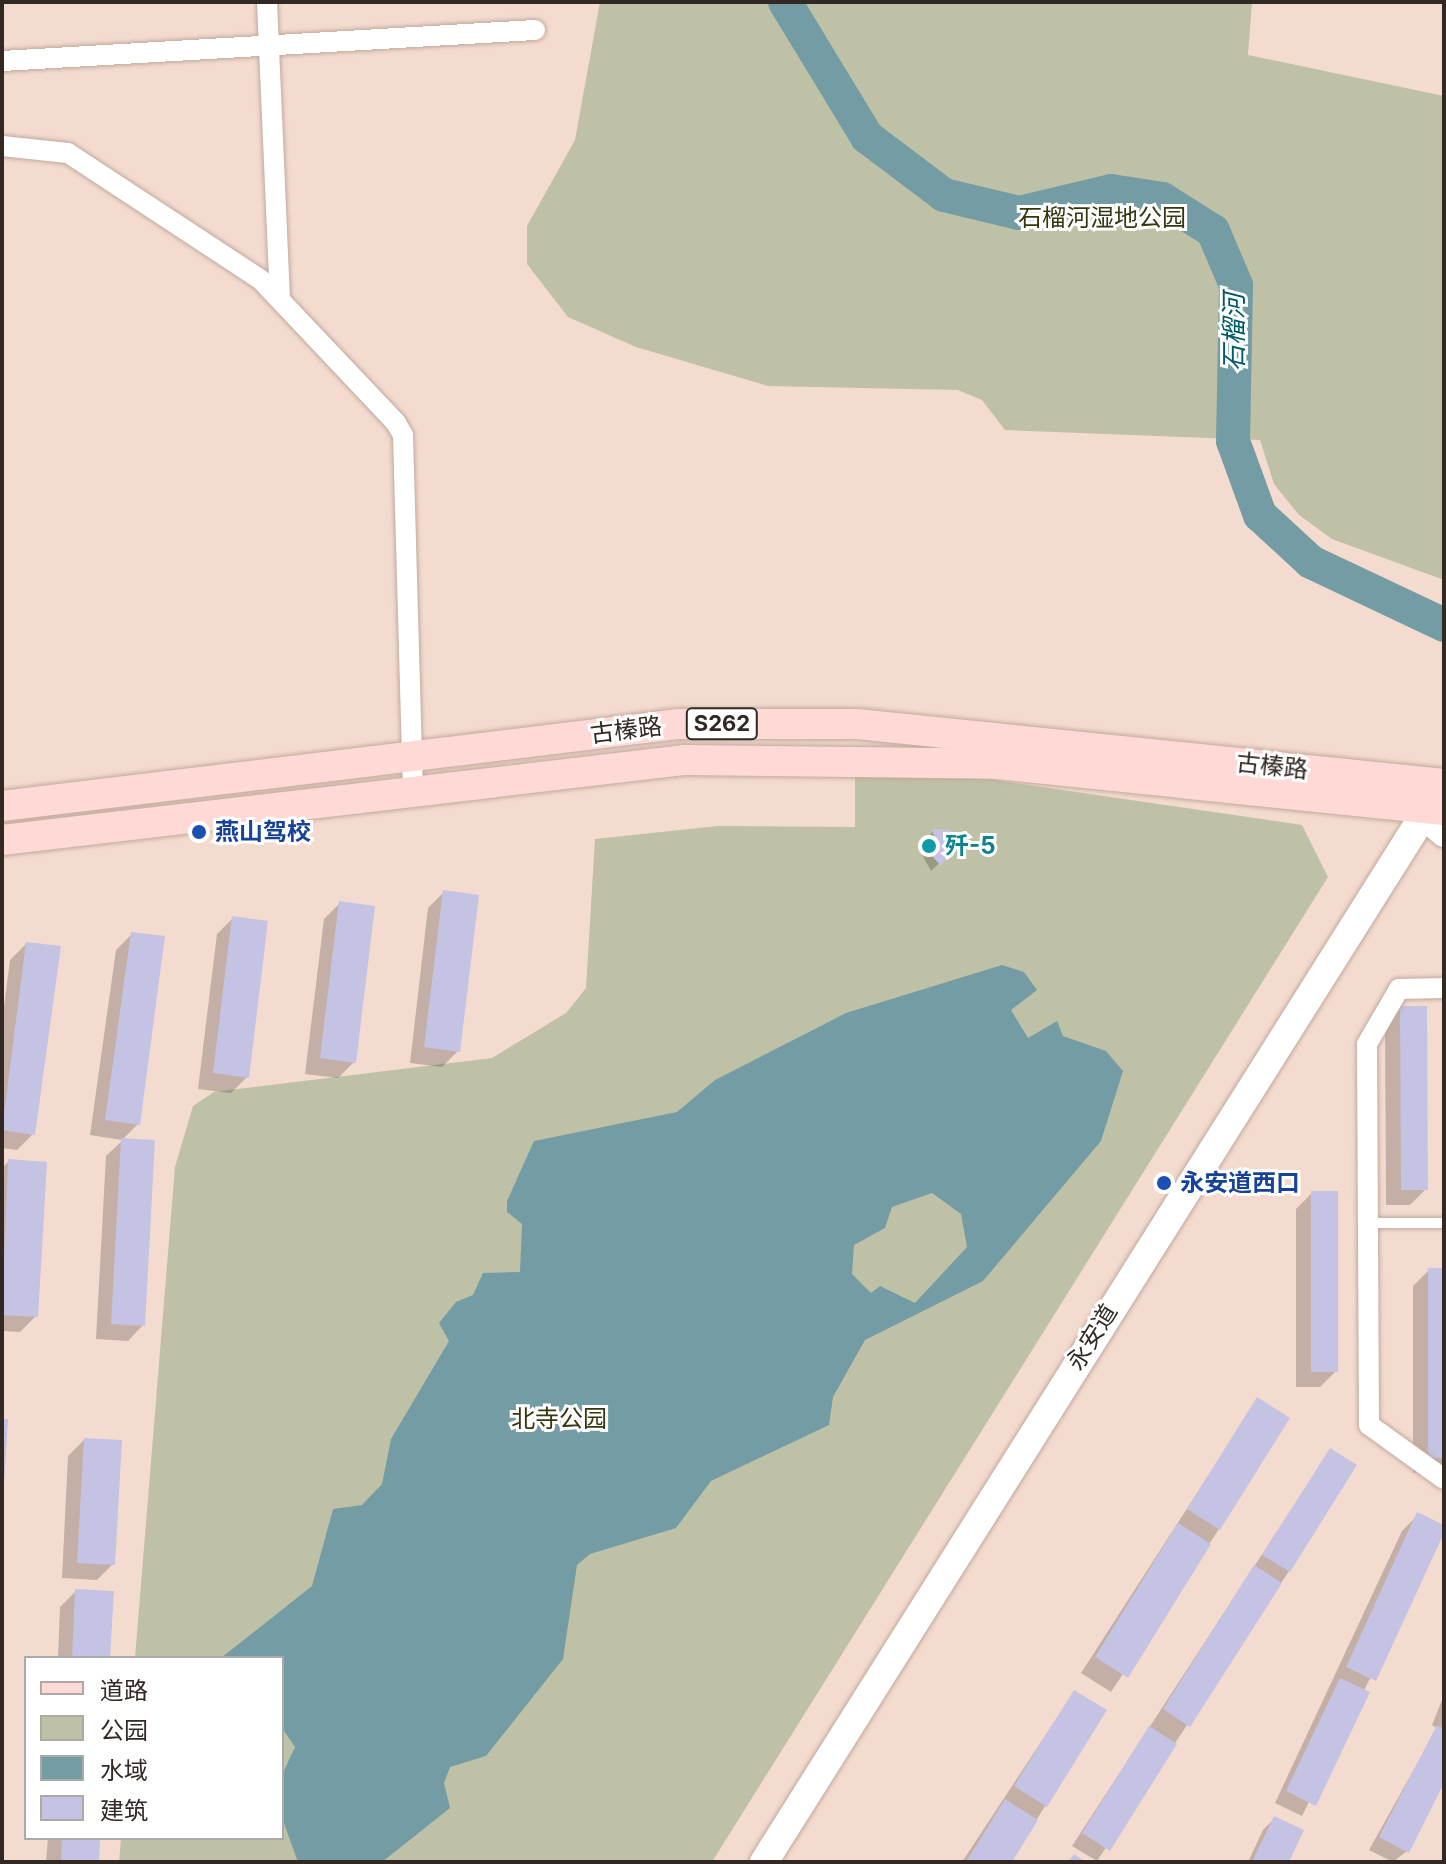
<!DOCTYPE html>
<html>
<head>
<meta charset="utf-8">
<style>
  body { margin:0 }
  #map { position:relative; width:1446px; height:1864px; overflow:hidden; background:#f4dbcf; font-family:Inter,"Noto Sans SC",sans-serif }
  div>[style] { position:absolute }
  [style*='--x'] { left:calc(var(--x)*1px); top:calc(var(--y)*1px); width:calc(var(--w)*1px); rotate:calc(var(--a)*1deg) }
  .green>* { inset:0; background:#bfc1a6 }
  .water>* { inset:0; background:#749ca4 }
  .shadow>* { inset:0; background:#0003 }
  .river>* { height:34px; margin:-17px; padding:0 17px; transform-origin:17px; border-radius:17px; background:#749ca4 }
  .building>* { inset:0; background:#c5c3e3 }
  .roads { filter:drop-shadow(0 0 2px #c1a99d) drop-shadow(0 0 2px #c1a99d) }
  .lane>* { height:10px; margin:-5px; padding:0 5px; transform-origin:5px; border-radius:5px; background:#fff }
  .street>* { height:20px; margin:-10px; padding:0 10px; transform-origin:10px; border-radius:10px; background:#fff }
  .secondary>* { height:28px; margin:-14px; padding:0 14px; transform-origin:14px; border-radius:14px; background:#fff }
  .primary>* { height:30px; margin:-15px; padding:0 15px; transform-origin:15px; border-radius:15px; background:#fed9d6 }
  .dots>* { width:22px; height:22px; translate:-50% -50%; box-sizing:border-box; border:4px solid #fff; border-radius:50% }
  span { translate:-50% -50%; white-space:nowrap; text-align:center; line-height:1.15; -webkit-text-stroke:6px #fff; paint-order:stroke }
  .shield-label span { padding:2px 6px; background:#fff; border:2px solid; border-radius:6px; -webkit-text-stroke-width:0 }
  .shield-label { font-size:22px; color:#322924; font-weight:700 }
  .park-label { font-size:24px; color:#36370e }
  .street-label { font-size:24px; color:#322924 }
  .transit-label { font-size:24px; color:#164399; font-weight:700 }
  .left { translate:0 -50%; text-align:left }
  .culture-label { font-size:24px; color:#0d838f; font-weight:700 }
  .water-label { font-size:26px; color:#005a68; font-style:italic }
  .frame { position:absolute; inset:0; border:4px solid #322924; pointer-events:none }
  .legend { position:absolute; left:24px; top:1656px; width:260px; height:184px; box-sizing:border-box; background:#fff; border:2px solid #ada9a7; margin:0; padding:10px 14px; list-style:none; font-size:24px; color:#322924 }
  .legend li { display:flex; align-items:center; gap:16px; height:40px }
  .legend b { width:40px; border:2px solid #ada9a7 }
</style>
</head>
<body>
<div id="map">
  <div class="green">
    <i style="clip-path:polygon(600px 2px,1252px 2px,1248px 55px,1444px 96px,1444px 580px,1332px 539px,1299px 515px,1274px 484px,1260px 440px,1005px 430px,982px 400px,958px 390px,768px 386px,636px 347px,568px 317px,527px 264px,527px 226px,575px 140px)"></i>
    <i style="clip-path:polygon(855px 771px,974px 777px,1302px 825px,1328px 877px,712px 1862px,119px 1862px,121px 1838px,282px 1838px,282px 1658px,135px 1658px,175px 1167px,193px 1106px,214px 1092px,492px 1058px,566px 1013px,586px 988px,595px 839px,718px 826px,855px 827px)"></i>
  </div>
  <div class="water">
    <i style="clip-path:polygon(evenodd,1002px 965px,1024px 972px,1037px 990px,1011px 1010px,1028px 1038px,1057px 1021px,1063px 1036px,1106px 1051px,1123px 1071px,1101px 1141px,983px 1281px,865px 1340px,833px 1397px,829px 1425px,711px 1481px,676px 1528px,590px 1554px,577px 1565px,563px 1659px,486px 1756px,450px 1767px,444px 1783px,450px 1808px,382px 1862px,298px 1862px,282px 1818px,282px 1775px,295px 1747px,282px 1728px,282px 1658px,221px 1658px,312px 1586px,333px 1509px,362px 1505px,382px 1484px,391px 1439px,449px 1341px,439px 1323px,456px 1302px,473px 1295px,483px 1273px,520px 1272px,522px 1224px,507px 1212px,507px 1201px,534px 1141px,677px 1112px,715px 1080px,846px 1013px,1002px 965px,932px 1193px,961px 1214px,967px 1247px,915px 1303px,880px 1286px,871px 1293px,852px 1274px,854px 1245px,885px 1228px,892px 1207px,932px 1193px)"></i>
  </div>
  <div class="shadow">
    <i style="clip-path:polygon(933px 831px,940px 854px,954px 849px,931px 871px,920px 851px)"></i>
    <i style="clip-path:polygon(444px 892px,458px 1051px,442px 1067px,410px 1063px,428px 908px)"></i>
    <i style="clip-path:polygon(340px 903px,354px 1062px,338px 1078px,305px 1074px,324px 919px)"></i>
    <i style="clip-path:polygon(233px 918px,247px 1077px,231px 1093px,198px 1089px,217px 934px)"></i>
    <i style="clip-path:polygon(132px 934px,138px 1124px,122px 1140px,90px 1135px,116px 950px)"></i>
    <i style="clip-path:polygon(26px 944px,33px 1134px,17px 1150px,2px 1148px,2px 1023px,10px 960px)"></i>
    <i style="clip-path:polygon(1401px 1008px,1426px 1189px,1410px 1205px,1386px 1205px,1385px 1024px)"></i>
    <i style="clip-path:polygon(122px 1141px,143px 1325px,128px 1341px,96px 1339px,106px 1156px)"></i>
    <i style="clip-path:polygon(9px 1161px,36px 1316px,20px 1332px,2px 1331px,2px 1168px)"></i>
    <i style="clip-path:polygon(1312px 1193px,1336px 1371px,1320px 1387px,1296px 1387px,1296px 1209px)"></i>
    <i style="clip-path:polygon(1429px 1270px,1444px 1270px,1444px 1467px,1413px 1473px,1413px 1286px)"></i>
    <i style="clip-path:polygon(1257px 1400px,1219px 1529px,1111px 1692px,1081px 1673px)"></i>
    <i style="clip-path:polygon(84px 1440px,113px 1564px,97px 1580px,62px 1578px,68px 1456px)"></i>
    <i style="clip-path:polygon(1330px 1450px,1289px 1571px,1097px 1861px,1072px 1846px)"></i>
    <i style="clip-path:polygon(1418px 1515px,1444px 1528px,1302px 1816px,1275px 1803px,1402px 1531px)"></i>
    <i style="clip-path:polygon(76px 1591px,108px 1658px,58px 1658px,60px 1607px)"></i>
    <i style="clip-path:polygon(1074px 1692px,1046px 1805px,1009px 1862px,962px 1862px)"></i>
    <i style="clip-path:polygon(1444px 1695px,1444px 1779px,1407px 1851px,1393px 1862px,1369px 1850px,1437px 1728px,1432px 1725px)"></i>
    <i style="clip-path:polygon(1275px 1818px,1287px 1862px,1248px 1862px,1263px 1830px)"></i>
    <i style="clip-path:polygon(48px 1838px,98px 1838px,97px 1862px,46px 1862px)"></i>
  </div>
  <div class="river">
    <i style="--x:785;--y:2;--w:158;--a:58.7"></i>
    <i style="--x:867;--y:137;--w:96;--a:37"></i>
    <i style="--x:944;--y:195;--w:77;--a:13.5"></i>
    <i style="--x:1019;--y:213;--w:95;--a:-13.4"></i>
    <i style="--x:1111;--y:191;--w:52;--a:8.9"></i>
    <i style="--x:1162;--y:199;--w:60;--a:32.1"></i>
    <i style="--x:1213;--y:231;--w:59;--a:66.9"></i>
    <i style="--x:1236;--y:285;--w:156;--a:91.1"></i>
    <i style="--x:1233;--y:441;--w:79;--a:70"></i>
    <i style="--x:1260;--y:515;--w:69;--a:42.7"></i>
    <i style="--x:1311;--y:562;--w:147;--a:25.3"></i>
  </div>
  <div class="building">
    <i style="clip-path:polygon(932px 829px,951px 830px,944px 850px,956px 843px,941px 866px,925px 848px,926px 842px,938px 850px)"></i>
    <i style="clip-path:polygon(443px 890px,479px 895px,460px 1052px,424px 1047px)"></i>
    <i style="clip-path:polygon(339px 901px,375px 906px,356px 1063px,320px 1058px)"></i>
    <i style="clip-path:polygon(232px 916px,268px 921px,249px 1078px,213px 1073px)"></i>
    <i style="clip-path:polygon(131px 932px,165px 936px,140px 1125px,105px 1120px)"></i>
    <i style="clip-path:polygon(26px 942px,61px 946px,35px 1135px,2px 1130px)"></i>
    <i style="clip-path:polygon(1400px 1006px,1427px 1006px,1428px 1190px,1401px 1190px)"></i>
    <i style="clip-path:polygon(121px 1138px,155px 1140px,145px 1326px,111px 1324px)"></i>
    <i style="clip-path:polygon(8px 1159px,47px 1162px,38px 1317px,2px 1315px)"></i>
    <i style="clip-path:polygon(1311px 1191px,1338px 1191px,1338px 1372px,1311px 1372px)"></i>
    <i style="clip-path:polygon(1428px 1268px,1444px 1268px,1444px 1458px,1428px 1458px)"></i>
    <i style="clip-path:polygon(1257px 1397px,1290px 1418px,1220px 1530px,1187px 1509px)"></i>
    <i style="clip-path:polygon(2px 1419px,8px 1419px,4px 1484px,2px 1484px)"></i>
    <i style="clip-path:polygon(84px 1438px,122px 1440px,115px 1565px,77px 1563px)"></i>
    <i style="clip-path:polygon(1330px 1448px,1357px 1465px,1290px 1572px,1262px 1555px)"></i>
    <i style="clip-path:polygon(1417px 1512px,1444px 1525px,1444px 1533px,1376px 1681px,1346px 1667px)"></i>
    <i style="clip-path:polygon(1178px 1523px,1211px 1544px,1128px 1678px,1095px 1657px)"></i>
    <i style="clip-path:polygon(1254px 1565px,1282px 1583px,1190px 1727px,1163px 1709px)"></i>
    <i style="clip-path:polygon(75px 1589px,114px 1591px,110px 1658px,72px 1658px)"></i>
    <i style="clip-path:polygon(1340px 1678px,1370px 1692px,1316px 1806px,1286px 1791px)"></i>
    <i style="clip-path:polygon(1074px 1690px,1107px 1710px,1047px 1807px,1014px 1786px)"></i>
    <i style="clip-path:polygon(1437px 1725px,1444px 1729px,1444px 1783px,1409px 1853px,1379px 1837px)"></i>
    <i style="clip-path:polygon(1149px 1726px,1177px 1744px,1110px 1851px,1082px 1833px)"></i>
    <i style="clip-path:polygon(1005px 1799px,1038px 1820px,1012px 1862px,966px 1862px)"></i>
    <i style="clip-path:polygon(1274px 1816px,1304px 1830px,1289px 1862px,1252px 1862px)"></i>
    <i style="clip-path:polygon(62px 1838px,100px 1838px,99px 1862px,61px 1862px)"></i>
    <i style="clip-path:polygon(1074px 1854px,1086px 1862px,1068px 1862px)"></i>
  </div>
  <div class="roads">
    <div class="lane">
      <i style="--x:1368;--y:1223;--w:76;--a:0"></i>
    </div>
    <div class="street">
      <i style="--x:267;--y:2;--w:297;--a:87.5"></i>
      <i style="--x:2;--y:61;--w:534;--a:-3.33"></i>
      <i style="--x:2;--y:146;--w:66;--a:6.1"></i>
      <i style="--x:68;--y:153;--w:231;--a:33.3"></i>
      <i style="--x:261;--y:280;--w:197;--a:46.6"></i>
      <i style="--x:396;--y:423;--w:14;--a:60"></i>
      <i style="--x:403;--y:435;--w:353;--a:88.4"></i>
      <i style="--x:1444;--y:988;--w:45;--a:178.7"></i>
      <i style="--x:1399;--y:989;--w:64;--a:120.2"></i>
      <i style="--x:1367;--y:1044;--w:381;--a:89.7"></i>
      <i style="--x:1369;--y:1425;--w:92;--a:35.8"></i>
    </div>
    <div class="secondary">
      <i style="--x:1420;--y:812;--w:32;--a:41"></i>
      <i style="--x:764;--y:1862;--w:1262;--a:-57.78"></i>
    </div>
    <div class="primary">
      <i style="--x:2;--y:806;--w:682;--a:-6.91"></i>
      <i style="--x:679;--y:724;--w:178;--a:0"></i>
      <i style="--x:857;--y:724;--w:590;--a:5.84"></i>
      <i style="--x:2;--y:840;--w:688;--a:-6.68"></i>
      <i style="--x:685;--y:760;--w:312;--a:0.7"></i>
      <i style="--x:997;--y:764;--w:449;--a:5.9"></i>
    </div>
  </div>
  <div class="dots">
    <i style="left:199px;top:832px;background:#1a4fb4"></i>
    <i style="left:929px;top:846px;background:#0f9aa8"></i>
    <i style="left:1164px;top:1183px;background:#1a4fb4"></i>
  </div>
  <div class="shield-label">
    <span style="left:722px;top:724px">S262</span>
  </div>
  <div class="park-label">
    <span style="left:1102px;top:218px">石榴河湿地公园</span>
    <span style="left:559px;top:1419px">北寺公园</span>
  </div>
  <div class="street-label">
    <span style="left:626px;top:730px;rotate:-7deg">古榛路</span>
    <span style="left:1272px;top:766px;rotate:6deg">古榛路</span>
    <span style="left:1092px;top:1337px;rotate:-58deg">永安道</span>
  </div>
  <div class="transit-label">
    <span class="left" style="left:215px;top:832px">燕山驾校</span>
    <span class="left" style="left:1180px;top:1183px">永安道西口</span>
  </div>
  <div class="culture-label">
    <span class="left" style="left:945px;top:846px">歼-5</span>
  </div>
  <div class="water-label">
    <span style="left:1234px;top:332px;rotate:-90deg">石榴河</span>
  </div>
  <div class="frame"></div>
  <ul class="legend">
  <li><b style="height:10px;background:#fed9d6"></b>道路</li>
  <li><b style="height:22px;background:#bfc1a6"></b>公园</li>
  <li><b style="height:22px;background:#749ca4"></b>水域</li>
  <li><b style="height:22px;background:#c5c3e3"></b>建筑</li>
  </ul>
</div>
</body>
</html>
